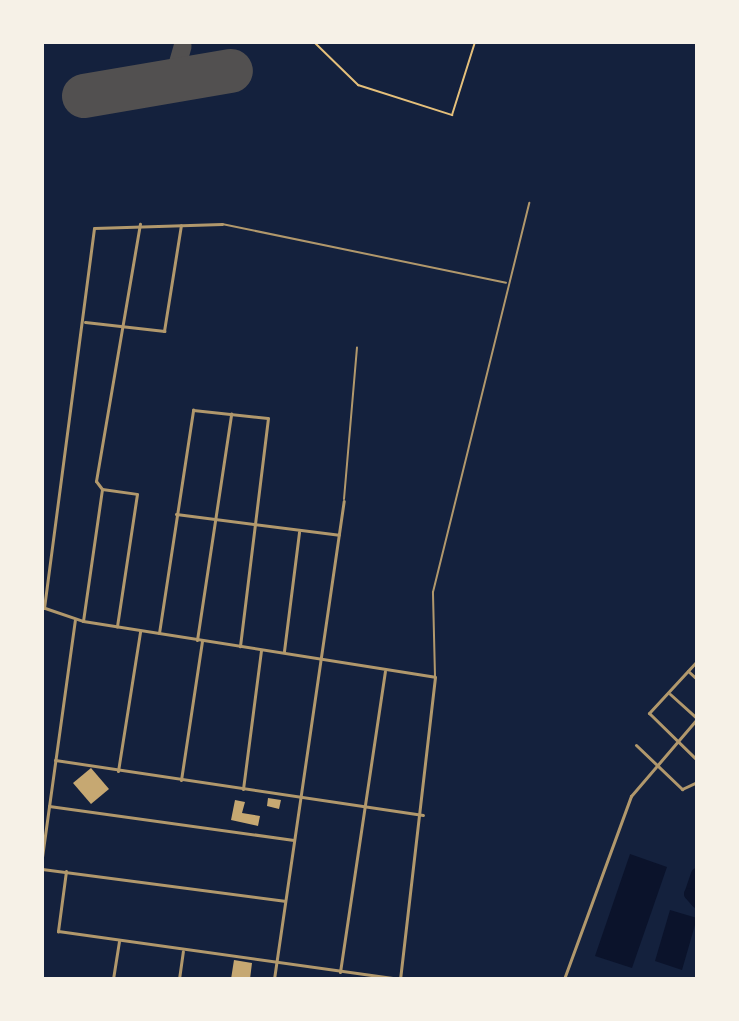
<!DOCTYPE html>
<html>
<head>
<meta charset="utf-8">
<style>
  body { margin:0 }
  #map { position:relative; width:739px; height:1021px; overflow:hidden; background:#14213d; font-family:Overpass,sans-serif }
  div>[style] { position:absolute }
  [style*='--x'] { left:calc(var(--x)*1px); top:calc(var(--y)*1px); width:calc(var(--w)*1px); rotate:calc(var(--a)*1deg) }
  .water>* { inset:0; background:#0b132b }
  .river>* { height:12px; margin:-6px; padding:0 6px; transform-origin:6px; border-radius:6px; background:#0b132b }
  .taxiway>* { height:18px; margin:-9px; padding:0 9px; transform-origin:9px; border-radius:9px; background:#525050 }
  .runway>* { height:44px; margin:-22px; padding:0 22px; transform-origin:22px; border-radius:22px; background:#525050 }
  .building>* { inset:0; background:#c6a872 }
  .path>* { height:2px; margin:-1px; padding:0 1px; transform-origin:1px; border-radius:1px; background:#e5c07b }
  .service>* { height:2px; margin:-1px; padding:0 1px; transform-origin:1px; border-radius:1px; background:#b1986c }
  .minor>* { height:3px; margin:-1.5px; padding:0 1.5px; transform-origin:1.5px; border-radius:1.5px; background:#b1986c }
  span { translate:-50% -50%; white-space:nowrap; text-align:center; line-height:1.15; -webkit-text-stroke:7px #f6f1e7; paint-order:stroke }
  .frame { position:absolute; inset:0; border:44px solid #f6f1e7; pointer-events:none }
</style>
</head>
<body>
<div id="map">
  <div class="water">
    <i style="clip-path:polygon(630px 854px,667px 867px,632px 968px,595px 956px)"></i>
    <i style="clip-path:polygon(670px 910px,697px 918px,682px 970px,655px 961px)"></i>
  </div>
  <div class="river">
    <i style="--x:697;--y:874;--w:21;--a:109"></i>
    <i style="--x:690;--y:894;--w:11;--a:49"></i>
  </div>
  <div class="taxiway">
    <i style="--x:173;--y:80;--w:35;--a:-74"></i>
  </div>
  <div class="runway">
    <i style="--x:84;--y:96;--w:149;--a:-9.7"></i>
  </div>
  <div class="building">
    <i style="clip-path:polygon(91px 768px,109px 789px,91px 804px,73px 783px)"></i>
    <i style="clip-path:polygon(268px 798px,281px 800px,279px 809px,267px 806px)"></i>
    <i style="clip-path:polygon(235px 800px,245px 802px,242px 813px,260px 816px,258px 826px,231px 820px)"></i>
    <i style="clip-path:polygon(234px 960px,252px 963px,250px 979px,231px 979px)"></i>
  </div>
  <div class="path">
    <i style="--x:314;--y:42;--w:62;--a:44.3"></i>
    <i style="--x:358;--y:85;--w:99;--a:17.7"></i>
    <i style="--x:452;--y:115;--w:77;--a:-72.5"></i>
  </div>
  <div class="service">
    <i style="--x:222;--y:224;--w:290;--a:11.7"></i>
    <i style="--x:344;--y:499;--w:152;--a:-85.1"></i>
    <i style="--x:435;--y:676;--w:84;--a:-91.4"></i>
    <i style="--x:433;--y:592;--w:401;--a:-76.1"></i>
  </div>
  <div class="minor">
    <i style="--x:85;--y:322;--w:80;--a:6.5"></i>
    <i style="--x:164;--y:331;--w:107;--a:-80.9"></i>
    <i style="--x:102;--y:489;--w:35;--a:8"></i>
    <i style="--x:137;--y:494;--w:134;--a:98.6"></i>
    <i style="--x:176;--y:514;--w:164;--a:7.3"></i>
    <i style="--x:42;--y:607;--w:43;--a:18.9"></i>
    <i style="--x:83;--y:621;--w:356;--a:9"></i>
    <i style="--x:435;--y:677;--w:304;--a:96.6"></i>
    <i style="--x:44;--y:608;--w:383;--a:-82.5"></i>
    <i style="--x:94;--y:228;--w:128;--a:-1.8"></i>
    <i style="--x:83;--y:621;--w:133;--a:-81.8"></i>
    <i style="--x:102;--y:489;--w:10;--a:-127"></i>
    <i style="--x:96;--y:481;--w:261;--a:-80.3"></i>
    <i style="--x:159;--y:633;--w:226;--a:-81.3"></i>
    <i style="--x:193;--y:410;--w:75;--a:6.1"></i>
    <i style="--x:268;--y:418;--w:230;--a:97"></i>
    <i style="--x:197;--y:640;--w:229;--a:-81.4"></i>
    <i style="--x:284;--y:651;--w:120;--a:-82.8"></i>
    <i style="--x:697;--y:661;--w:71;--a:132.7"></i>
    <i style="--x:649;--y:713;--w:67;--a:44.4"></i>
    <i style="--x:688;--y:671;--w:12;--a:42"></i>
    <i style="--x:670;--y:694;--w:36;--a:42"></i>
    <i style="--x:636;--y:745;--w:64;--a:43.7"></i>
    <i style="--x:682;--y:789;--w:17;--a:-25"></i>
    <i style="--x:55;--y:760;--w:372;--a:8.5"></i>
    <i style="--x:118;--y:771;--w:141;--a:-81"></i>
    <i style="--x:181;--y:780;--w:141;--a:-81.4"></i>
    <i style="--x:243;--y:789;--w:140;--a:-82.6"></i>
    <i style="--x:49;--y:806;--w:247;--a:7.9"></i>
    <i style="--x:42;--y:857;--w:239;--a:-82.1"></i>
    <i style="--x:42;--y:869;--w:244;--a:7.5"></i>
    <i style="--x:66;--y:871;--w:61;--a:97.6"></i>
    <i style="--x:58;--y:931;--w:345;--a:8"></i>
    <i style="--x:340;--y:972;--w:304;--a:-81.5"></i>
    <i style="--x:113;--y:979;--w:38;--a:-81"></i>
    <i style="--x:179;--y:979;--w:28;--a:-82"></i>
    <i style="--x:274;--y:979;--w:483;--a:-81.7"></i>
    <i style="--x:564;--y:979;--w:195;--a:-69.9"></i>
    <i style="--x:631;--y:796;--w:101;--a:-49.4"></i>
  </div>
  <div class="frame"></div>
</div>
</body>
</html>
